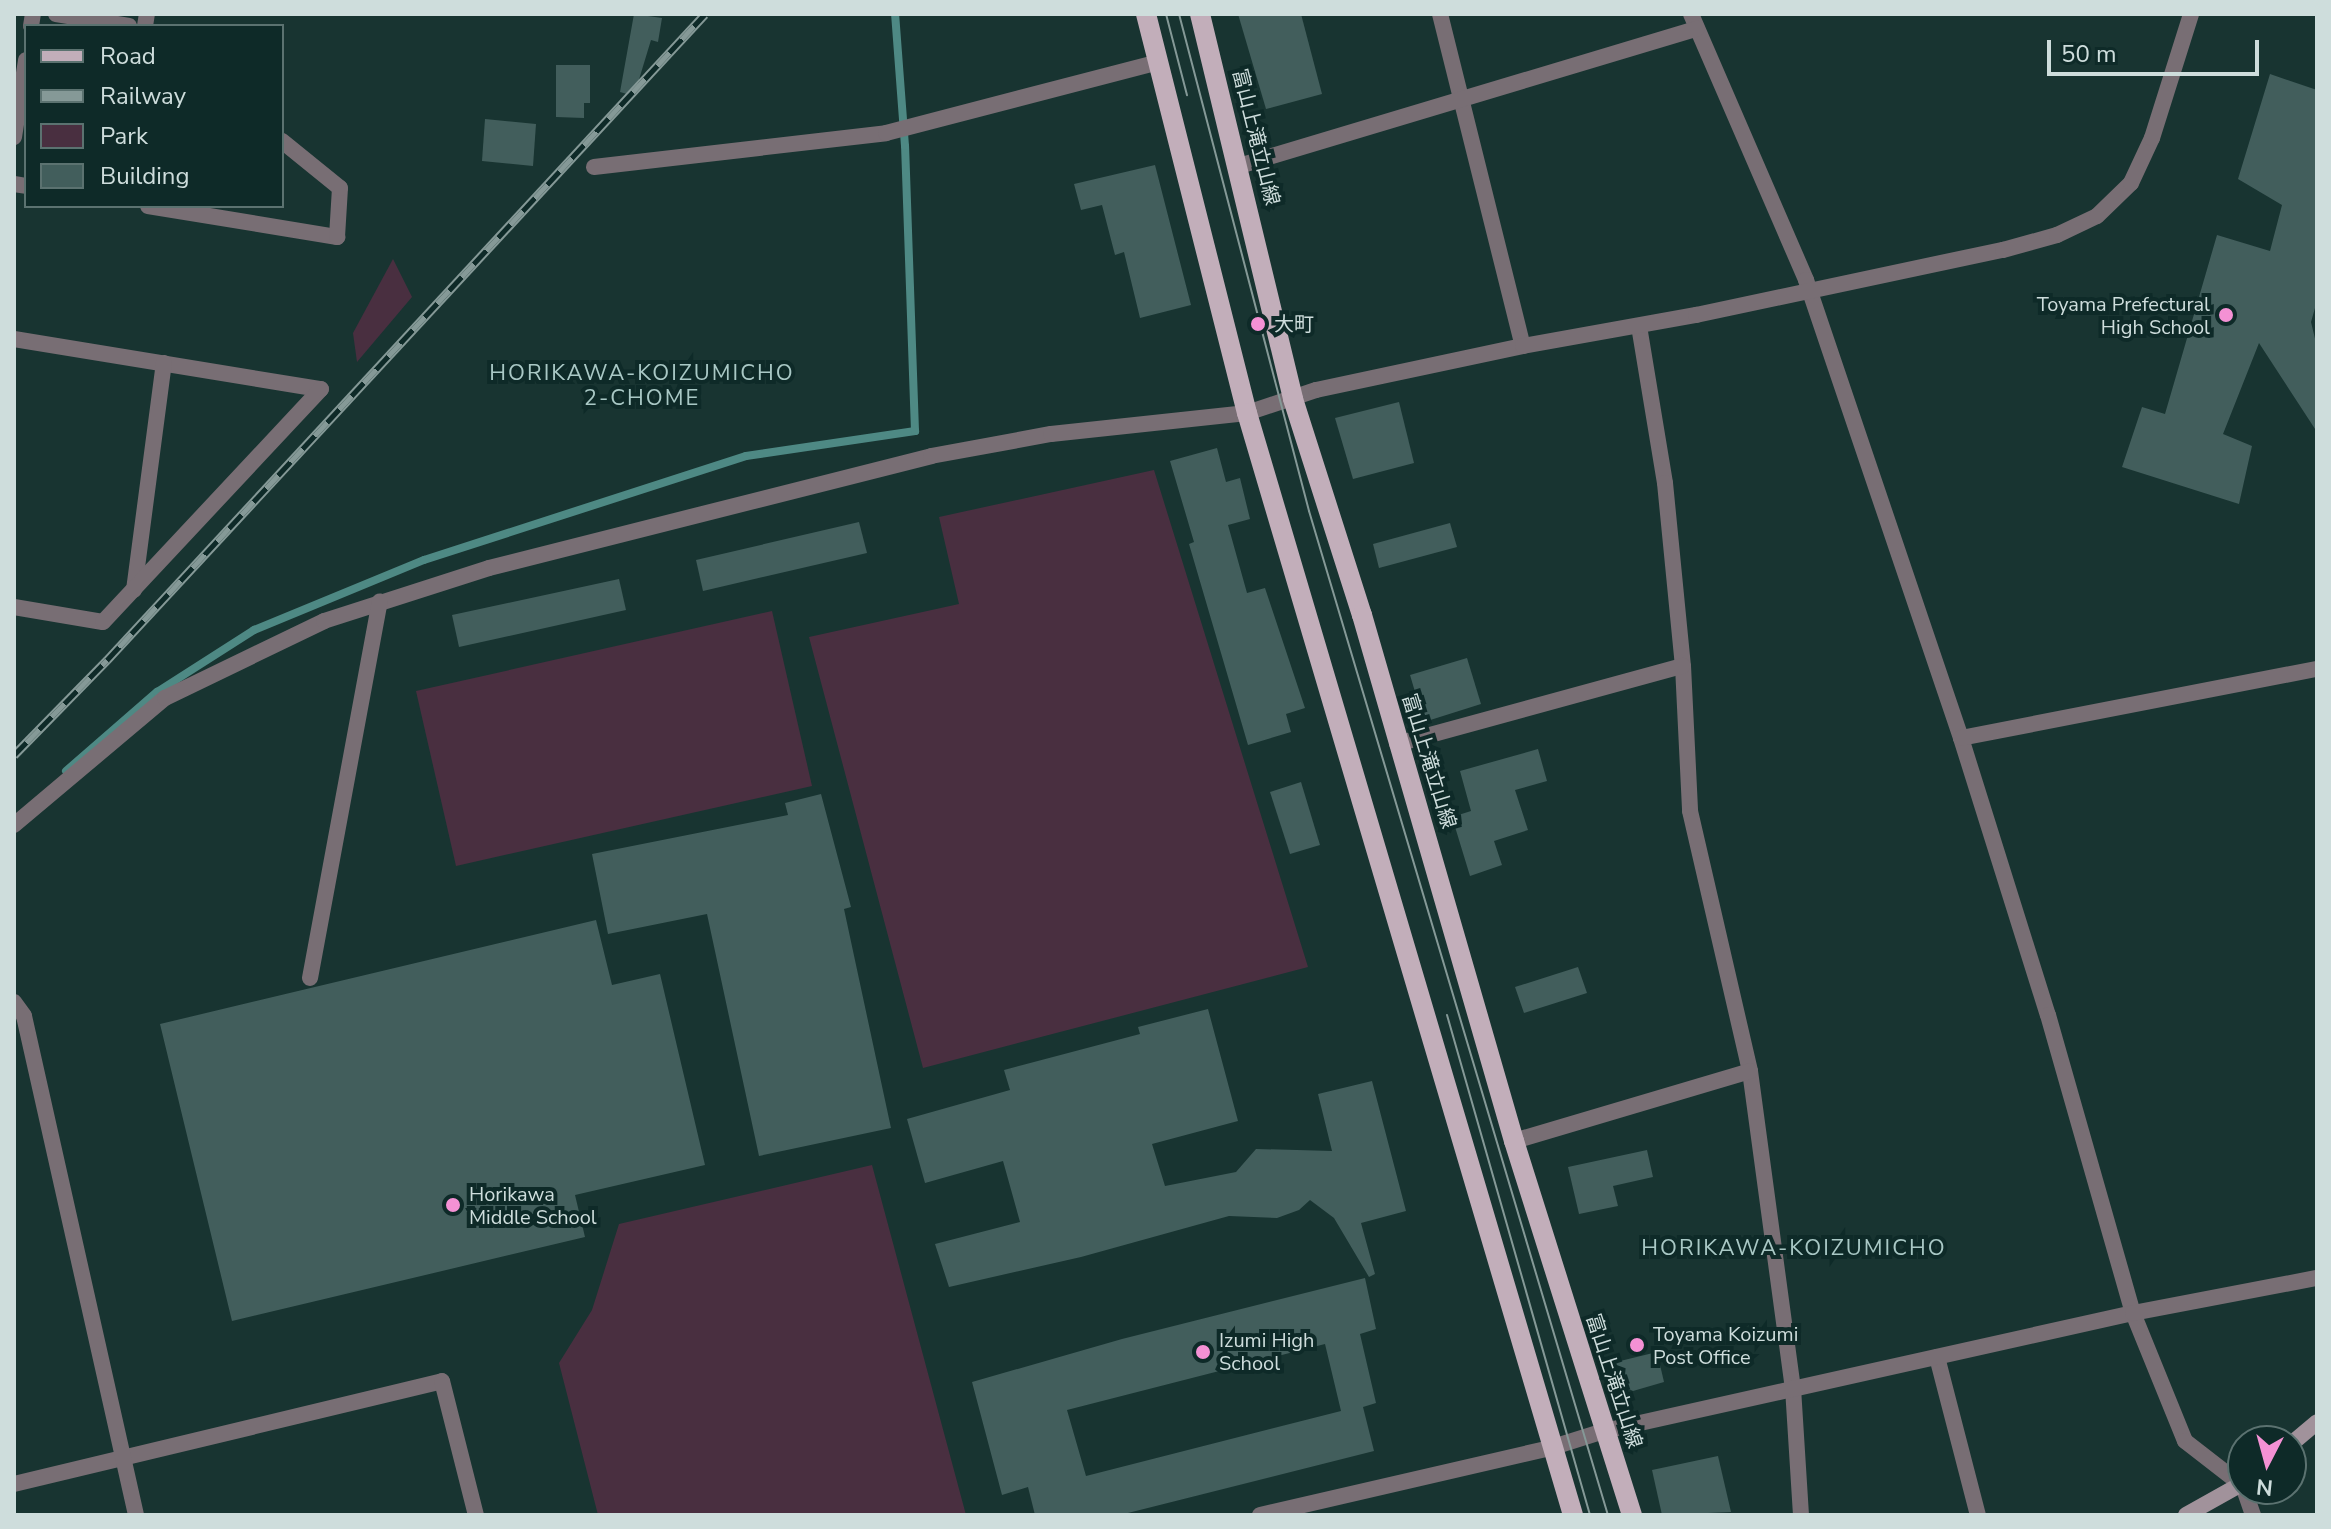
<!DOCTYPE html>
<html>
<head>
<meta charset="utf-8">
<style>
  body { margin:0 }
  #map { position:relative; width:2331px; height:1529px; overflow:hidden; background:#183431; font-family:"Nunito Sans","Noto Sans JP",sans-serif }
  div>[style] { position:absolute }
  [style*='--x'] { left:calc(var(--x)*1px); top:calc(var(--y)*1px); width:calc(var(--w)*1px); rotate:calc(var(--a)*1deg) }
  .green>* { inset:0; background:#492f40 }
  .stream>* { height:8px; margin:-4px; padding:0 4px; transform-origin:4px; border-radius:4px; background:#4e8984 }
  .building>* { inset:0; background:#425e5c }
  .minor>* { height:16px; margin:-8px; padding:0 8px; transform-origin:8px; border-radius:8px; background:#786e74 }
  .tertiary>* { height:16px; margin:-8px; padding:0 8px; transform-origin:8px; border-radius:8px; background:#786e74 }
  .secondary>* { height:16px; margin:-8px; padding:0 8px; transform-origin:8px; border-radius:8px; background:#a1929b }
  .primary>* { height:20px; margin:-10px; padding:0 10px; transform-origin:10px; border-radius:10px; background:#c2aeba }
  .tram>* { height:2px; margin:-1px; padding:0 1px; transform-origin:1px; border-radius:1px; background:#859997 }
  .rail>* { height:9px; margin-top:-4.5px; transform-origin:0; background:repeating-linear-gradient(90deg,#0e2a28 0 18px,#859997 0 36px); box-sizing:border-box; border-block:2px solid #859997 }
  .dots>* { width:22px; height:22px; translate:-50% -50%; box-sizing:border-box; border:4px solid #0e2a28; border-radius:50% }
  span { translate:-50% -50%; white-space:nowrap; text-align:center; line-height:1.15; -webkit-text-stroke:8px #0e2a28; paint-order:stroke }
  .street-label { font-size:20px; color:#cedddc }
  .poi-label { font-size:20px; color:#cedddc }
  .right { translate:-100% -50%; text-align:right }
  .left { translate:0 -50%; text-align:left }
  .neighbourhood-label { font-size:22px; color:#a9c8c5; letter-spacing:2px }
  .frame { position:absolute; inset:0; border:16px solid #cedddc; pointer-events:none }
  .legend { position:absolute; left:24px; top:24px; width:260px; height:184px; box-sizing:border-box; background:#0e2a28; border:2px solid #5b7270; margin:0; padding:10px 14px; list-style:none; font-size:24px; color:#cedddc }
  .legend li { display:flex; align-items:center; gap:16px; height:40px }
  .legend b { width:40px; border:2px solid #5b7270 }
  .north { position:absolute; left:2227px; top:1425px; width:80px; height:80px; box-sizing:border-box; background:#0e2a28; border:2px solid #5b7270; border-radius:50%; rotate:186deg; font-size:22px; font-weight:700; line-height:32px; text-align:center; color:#cedddc }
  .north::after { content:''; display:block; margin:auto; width:28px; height:36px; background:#f491d4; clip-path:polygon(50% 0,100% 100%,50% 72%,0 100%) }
  .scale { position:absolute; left:2047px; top:40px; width:212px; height:36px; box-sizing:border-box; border:4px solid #cedddc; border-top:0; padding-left:10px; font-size:24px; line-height:28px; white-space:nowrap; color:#cedddc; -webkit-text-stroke:6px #0e2a28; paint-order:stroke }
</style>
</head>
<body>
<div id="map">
  <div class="green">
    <i style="clip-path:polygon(393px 259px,412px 297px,357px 362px,353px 333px)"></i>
    <i style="clip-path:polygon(1154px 470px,1308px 967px,923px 1068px,809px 637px,959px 604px,939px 517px)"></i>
    <i style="clip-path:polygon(772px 611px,812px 786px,456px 866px,416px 691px)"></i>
    <i style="clip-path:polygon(872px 1165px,966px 1515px,598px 1515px,559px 1363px,592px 1310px,619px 1224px)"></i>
  </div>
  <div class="stream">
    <i style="--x:66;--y:771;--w:121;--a:-41"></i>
    <i style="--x:157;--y:692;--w:115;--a:-32.6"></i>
    <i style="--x:254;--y:630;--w:184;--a:-22.4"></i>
    <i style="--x:424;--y:560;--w:338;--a:-17.9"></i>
    <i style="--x:746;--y:456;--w:171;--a:-8.4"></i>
    <i style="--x:915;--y:431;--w:285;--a:-92"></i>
    <i style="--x:905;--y:146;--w:132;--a:-94.3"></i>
  </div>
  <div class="building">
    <i style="clip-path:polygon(634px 14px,662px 18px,658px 42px,651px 40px,634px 96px,620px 92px)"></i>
    <i style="clip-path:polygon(1238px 14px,1301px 14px,1322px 94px,1266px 109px)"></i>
    <i style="clip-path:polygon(556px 65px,590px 65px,590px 103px,584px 103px,584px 118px,556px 117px)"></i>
    <i style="clip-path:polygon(2270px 74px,2317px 90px,2317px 301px,2311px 322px,2317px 347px,2317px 432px,2259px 343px,2223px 434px,2252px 446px,2239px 504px,2122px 467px,2142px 407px,2165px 414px,2217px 235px,2270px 251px,2282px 205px,2238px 179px)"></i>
    <i style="clip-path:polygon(485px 119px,536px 124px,533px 166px,482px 161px)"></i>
    <i style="clip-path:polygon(1155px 165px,1191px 305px,1140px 318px,1124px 252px,1115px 255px,1102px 205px,1081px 210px,1074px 184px)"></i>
    <i style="clip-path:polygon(1399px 402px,1414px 463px,1353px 479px,1335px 418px)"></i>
    <i style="clip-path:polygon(1217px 448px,1226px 482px,1240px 478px,1250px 519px,1228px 525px,1247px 593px,1265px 588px,1305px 708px,1286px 714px,1291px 732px,1248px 745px,1189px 544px,1194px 542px,1170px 461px)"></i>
    <i style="clip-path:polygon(859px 522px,867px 553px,703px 591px,696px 560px)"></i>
    <i style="clip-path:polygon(1450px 523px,1457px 547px,1379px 568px,1373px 544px)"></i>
    <i style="clip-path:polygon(619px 579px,626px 610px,459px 647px,452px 615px)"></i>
    <i style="clip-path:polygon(1467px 658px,1481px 704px,1424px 722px,1410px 675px)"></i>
    <i style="clip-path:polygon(1538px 749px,1547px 781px,1515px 790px,1528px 830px,1494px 841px,1502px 865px,1470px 876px,1452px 817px,1471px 811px,1460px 771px)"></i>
    <i style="clip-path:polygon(1301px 782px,1320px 845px,1290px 854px,1270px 792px)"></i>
    <i style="clip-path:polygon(821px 794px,851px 907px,844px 909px,891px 1128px,759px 1156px,707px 914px,608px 934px,592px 854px,788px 815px,785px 803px)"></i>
    <i style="clip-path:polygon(596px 920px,612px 985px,660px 974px,705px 1165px,575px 1195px,585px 1237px,232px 1321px,160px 1024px)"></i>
    <i style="clip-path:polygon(1578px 967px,1587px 993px,1524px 1013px,1515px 987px)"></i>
    <i style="clip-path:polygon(1208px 1009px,1238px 1121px,1152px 1144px,1165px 1186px,1236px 1172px,1256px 1149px,1332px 1151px,1318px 1094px,1372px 1081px,1406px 1211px,1361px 1223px,1375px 1274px,1369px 1277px,1334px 1218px,1310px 1200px,1299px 1210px,1277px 1218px,1229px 1216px,1081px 1257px,949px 1287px,935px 1244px,1020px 1222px,1003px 1161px,925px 1183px,907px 1119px,1010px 1090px,1004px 1070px,1140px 1034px,1138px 1027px)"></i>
    <i style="clip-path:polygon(1647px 1150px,1653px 1177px,1613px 1186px,1618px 1206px,1579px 1214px,1568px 1167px)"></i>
    <i style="clip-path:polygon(evenodd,1365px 1278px,1376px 1329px,1360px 1334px,1376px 1403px,1363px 1407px,1374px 1451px,1120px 1515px,1035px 1515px,1028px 1487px,1002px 1495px,972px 1382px,1122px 1339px,1365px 1278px,1325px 1344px,1341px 1411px,1086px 1476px,1067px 1410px,1325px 1344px)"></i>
    <i style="clip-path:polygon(1657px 1352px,1664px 1382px,1633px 1391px,1617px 1383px,1612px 1363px)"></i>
    <i style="clip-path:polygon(1718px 1456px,1731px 1512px,1662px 1515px,1652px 1470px)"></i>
  </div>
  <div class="minor">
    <i style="--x:56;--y:14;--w:74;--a:9.3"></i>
    <i style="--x:1440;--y:14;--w:342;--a:76"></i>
    <i style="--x:1691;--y:14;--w:290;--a:66.6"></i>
    <i style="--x:1806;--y:280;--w:484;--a:71.3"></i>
    <i style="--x:1961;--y:738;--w:290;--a:72.6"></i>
    <i style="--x:2048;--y:1015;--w:310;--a:74.1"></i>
    <i style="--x:2133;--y:1313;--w:138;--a:67.9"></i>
    <i style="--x:2185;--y:1441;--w:73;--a:37.8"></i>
    <i style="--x:31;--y:26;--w:12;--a:-81"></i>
    <i style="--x:145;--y:26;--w:12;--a:-81"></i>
    <i style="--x:14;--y:137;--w:78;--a:-81.1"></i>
    <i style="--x:1239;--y:166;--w:478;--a:-16.7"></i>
    <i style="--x:594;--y:167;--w:294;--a:-6.6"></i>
    <i style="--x:886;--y:133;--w:281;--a:-14.6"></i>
    <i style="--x:14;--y:184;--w:12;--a:9"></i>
    <i style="--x:148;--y:206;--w:192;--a:9.3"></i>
    <i style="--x:337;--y:237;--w:49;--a:-86.5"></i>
    <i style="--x:340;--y:188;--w:75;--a:-141"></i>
    <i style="--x:1639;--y:326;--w:159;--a:80.6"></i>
    <i style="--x:1665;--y:483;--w:184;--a:84.4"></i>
    <i style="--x:1683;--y:666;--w:145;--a:87.2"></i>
    <i style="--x:1690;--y:811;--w:267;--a:77"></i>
    <i style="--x:1750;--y:1071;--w:320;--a:82.3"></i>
    <i style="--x:1793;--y:1388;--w:127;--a:86.4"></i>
    <i style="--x:14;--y:339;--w:311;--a:9.3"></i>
    <i style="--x:134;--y:590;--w:229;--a:-82.5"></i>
    <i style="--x:14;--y:607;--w:90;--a:9.6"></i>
    <i style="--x:103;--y:622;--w:319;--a:-46.9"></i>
    <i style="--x:1961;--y:738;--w:363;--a:-11"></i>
    <i style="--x:1397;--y:744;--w:296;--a:-15.3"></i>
    <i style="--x:14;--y:825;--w:197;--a:-40.1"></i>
    <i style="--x:165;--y:698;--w:177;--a:-25.8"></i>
    <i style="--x:324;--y:621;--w:173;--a:-17.8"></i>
    <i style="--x:489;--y:568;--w:456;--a:-14.2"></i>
    <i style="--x:931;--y:456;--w:122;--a:-10.4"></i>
    <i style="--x:1051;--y:434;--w:197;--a:-6.1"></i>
    <i style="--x:1247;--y:413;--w:73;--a:-18.4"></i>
    <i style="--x:1316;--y:390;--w:212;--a:-12"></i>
    <i style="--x:1523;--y:346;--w:176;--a:-10.2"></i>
    <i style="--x:1696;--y:315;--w:314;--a:-12"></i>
    <i style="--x:2003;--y:250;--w:56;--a:-15.5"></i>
    <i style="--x:2057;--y:235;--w:44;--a:-25.4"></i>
    <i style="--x:2097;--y:216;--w:47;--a:-44.1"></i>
    <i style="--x:2131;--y:183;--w:50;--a:-65"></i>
    <i style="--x:2152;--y:138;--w:130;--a:-72.5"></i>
    <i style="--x:310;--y:978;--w:383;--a:-79.5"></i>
    <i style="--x:1514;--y:1141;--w:246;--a:-16.5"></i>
    <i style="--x:1937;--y:1357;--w:163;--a:75.5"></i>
    <i style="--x:14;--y:1484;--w:440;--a:-13.5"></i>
    <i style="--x:442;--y:1381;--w:138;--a:75.8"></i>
    <i style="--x:2244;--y:1489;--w:28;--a:71"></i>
  </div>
  <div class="tertiary">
    <i style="--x:14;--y:1002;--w:17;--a:54"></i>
    <i style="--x:24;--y:1016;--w:511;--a:77.35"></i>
    <i style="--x:1260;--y:1515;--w:298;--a:-13"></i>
    <i style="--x:1550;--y:1448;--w:57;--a:-17.5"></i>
    <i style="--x:1604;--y:1431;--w:542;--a:-12.57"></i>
    <i style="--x:2133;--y:1313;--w:187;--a:-10.8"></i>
  </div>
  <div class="secondary">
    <i style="--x:2291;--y:1444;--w:34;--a:-40"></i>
    <i style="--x:2186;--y:1515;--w:65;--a:-29.3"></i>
  </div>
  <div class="primary">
    <i style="--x:1146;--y:14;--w:412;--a:75.8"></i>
    <i style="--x:1247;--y:413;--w:1149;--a:73.52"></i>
    <i style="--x:1200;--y:14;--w:396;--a:76.4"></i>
    <i style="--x:1293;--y:399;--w:227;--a:72.3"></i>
    <i style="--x:1362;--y:615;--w:548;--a:73.88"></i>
    <i style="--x:1514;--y:1141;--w:392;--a:72.5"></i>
  </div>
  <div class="tram">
    <i style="--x:1166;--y:14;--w:84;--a:75.5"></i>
    <i style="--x:1179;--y:14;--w:514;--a:75.34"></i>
    <i style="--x:1309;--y:511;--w:1048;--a:73.42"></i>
    <i style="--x:1447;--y:1015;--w:520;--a:74.04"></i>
  </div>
  <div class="rail">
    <i style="--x:14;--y:755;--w:133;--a:-45.6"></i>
    <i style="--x:107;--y:660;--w:880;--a:-47.21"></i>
  </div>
  <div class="dots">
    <i style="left:2226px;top:315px;background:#f491d4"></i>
    <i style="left:1258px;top:324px;background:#f491d4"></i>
    <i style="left:453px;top:1205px;background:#f491d4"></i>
    <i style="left:1637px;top:1345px;background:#f491d4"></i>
    <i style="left:1203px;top:1352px;background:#f491d4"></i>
  </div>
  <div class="street-label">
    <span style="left:1256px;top:137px;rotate:76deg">富山上滝立山線</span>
    <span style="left:1429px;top:761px;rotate:73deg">富山上滝立山線</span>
    <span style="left:1614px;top:1381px;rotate:72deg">富山上滝立山線</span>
  </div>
  <div class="poi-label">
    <span class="right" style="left:2210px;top:316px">Toyama Prefectural<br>High School</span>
    <span class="left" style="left:1274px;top:324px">大町</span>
    <span class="left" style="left:469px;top:1206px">Horikawa<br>Middle School</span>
    <span class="left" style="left:1653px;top:1346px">Toyama Koizumi<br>Post Office</span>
    <span class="left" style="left:1219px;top:1352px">Izumi High<br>School</span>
  </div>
  <div class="neighbourhood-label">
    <span style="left:642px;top:386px">HORIKAWA-KOIZUMICHO<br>2-CHOME</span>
    <span style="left:1794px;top:1249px">HORIKAWA-KOIZUMICHO</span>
  </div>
  <div class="frame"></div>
  <ul class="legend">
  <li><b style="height:10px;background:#c2aeba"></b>Road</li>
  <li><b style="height:10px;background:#859997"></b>Railway</li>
  <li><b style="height:22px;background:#492f40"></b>Park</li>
  <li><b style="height:22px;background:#425e5c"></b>Building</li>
  </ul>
  <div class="north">N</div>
  <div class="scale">50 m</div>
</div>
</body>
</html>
